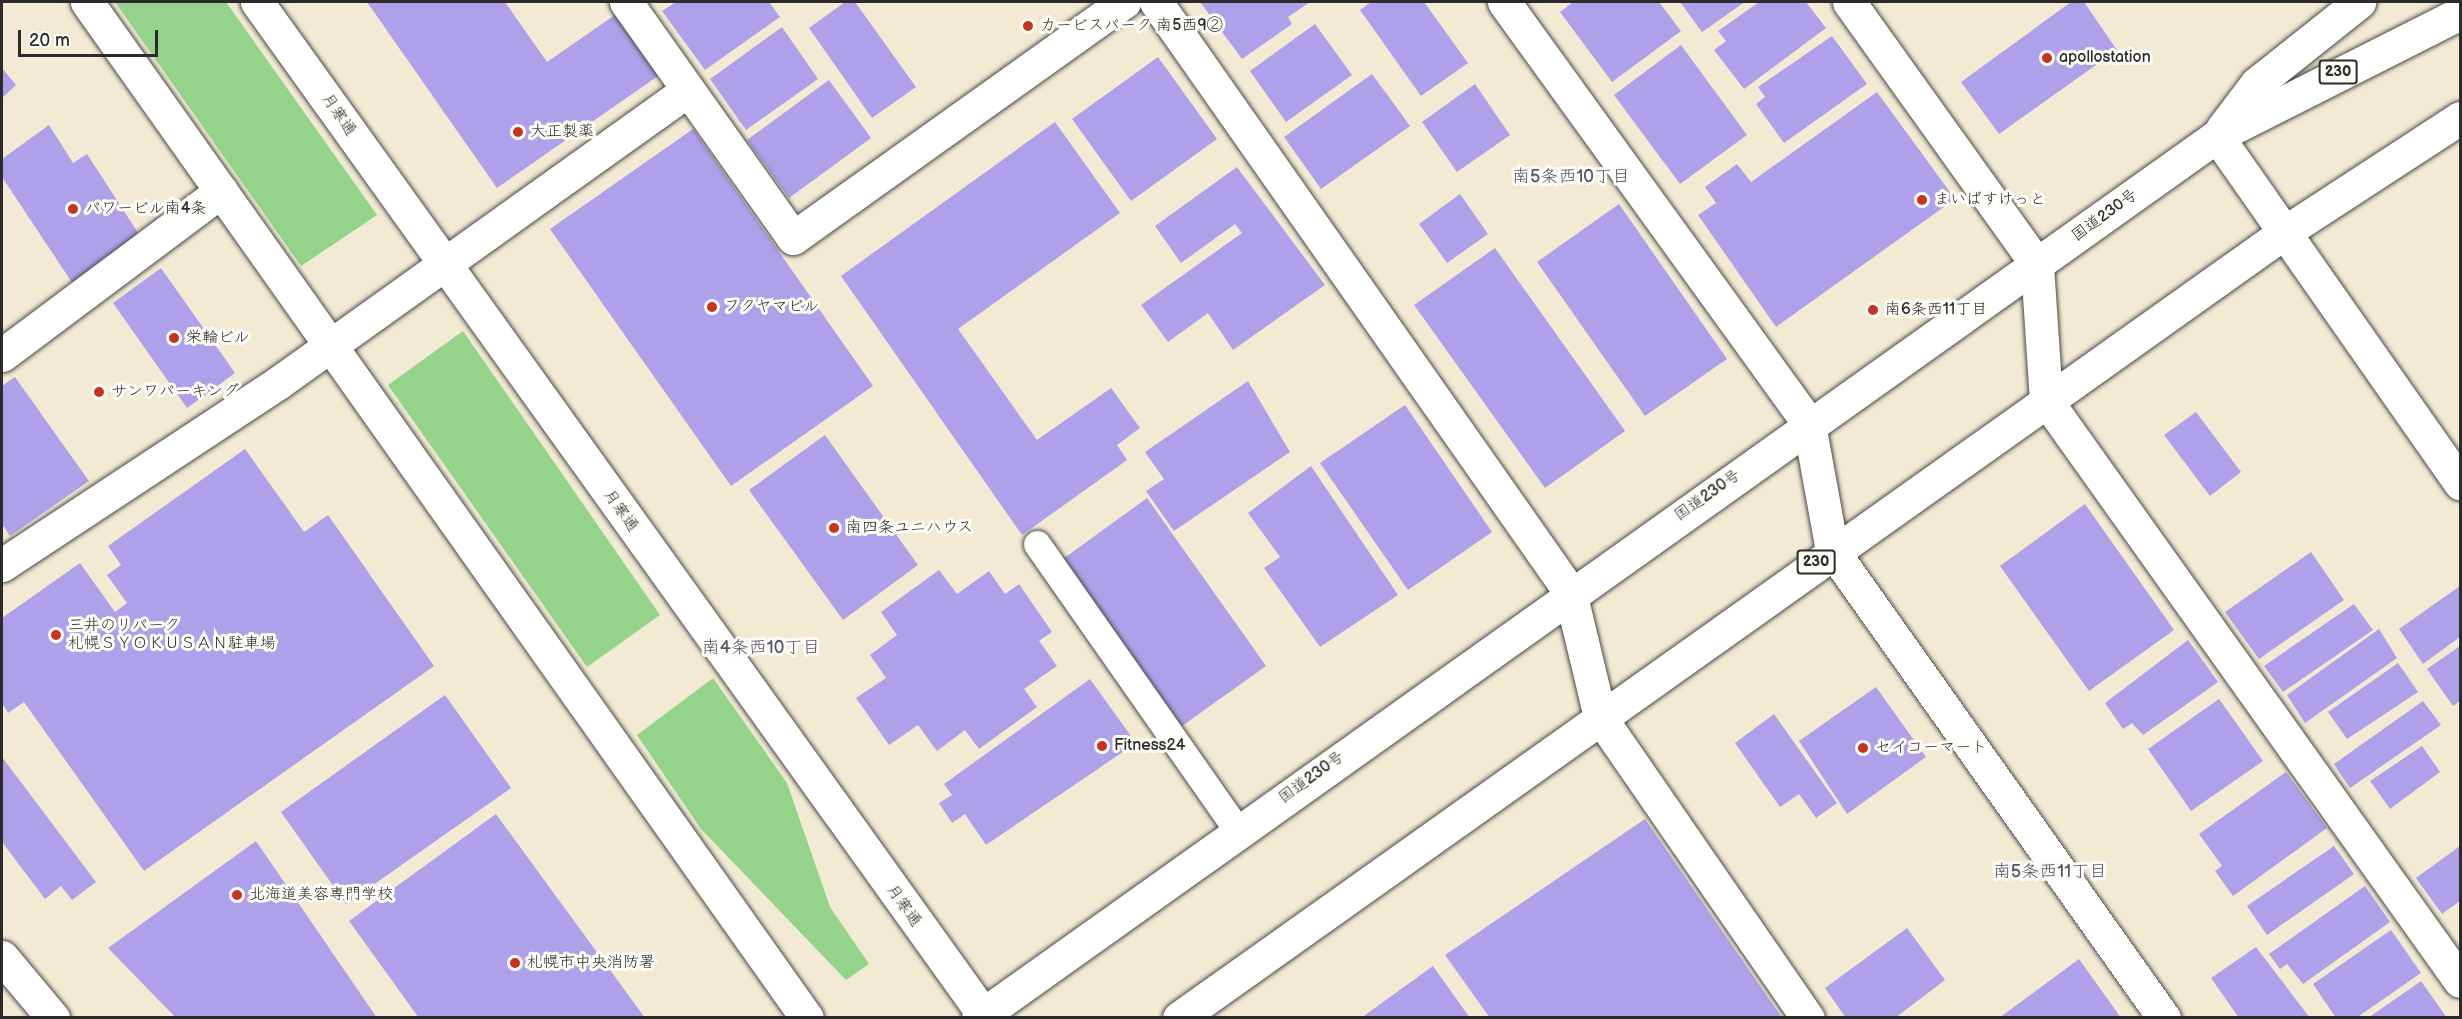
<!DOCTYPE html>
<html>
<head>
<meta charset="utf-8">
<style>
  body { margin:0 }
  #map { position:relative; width:2462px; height:1019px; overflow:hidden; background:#f3ead4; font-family:"Balsamiq Sans","Klee One",sans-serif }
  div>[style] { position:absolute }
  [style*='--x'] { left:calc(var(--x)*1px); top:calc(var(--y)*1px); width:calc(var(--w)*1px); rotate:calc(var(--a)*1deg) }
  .green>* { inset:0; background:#94d38a }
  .building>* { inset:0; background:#aea1ea }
  .roads { filter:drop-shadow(0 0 2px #494844) drop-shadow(0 0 2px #494844) }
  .service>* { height:27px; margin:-13.5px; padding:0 13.5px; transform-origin:13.5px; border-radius:13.5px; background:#fff }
  .minor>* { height:33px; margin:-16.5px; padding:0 16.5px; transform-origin:16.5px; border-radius:16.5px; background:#fff }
  .tertiary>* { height:33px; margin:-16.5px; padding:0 16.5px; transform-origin:16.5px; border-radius:16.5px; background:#fff }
  .trunk>* { height:33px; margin:-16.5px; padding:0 16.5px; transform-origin:16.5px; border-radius:16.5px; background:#fff }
  .dots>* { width:16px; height:16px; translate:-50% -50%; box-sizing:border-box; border:3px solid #fdfcf7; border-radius:50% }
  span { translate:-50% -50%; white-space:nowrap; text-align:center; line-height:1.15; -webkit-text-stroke:6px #fdfcf7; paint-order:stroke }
  .shield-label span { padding:2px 4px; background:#fdfcf7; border:2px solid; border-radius:4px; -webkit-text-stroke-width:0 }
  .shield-label { font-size:15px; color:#2b2b2b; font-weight:700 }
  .poi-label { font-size:16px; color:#2b2b2b }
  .left { translate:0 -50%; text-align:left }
  .street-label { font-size:16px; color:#2b2b2b }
  .neighbourhood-label { font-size:18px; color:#59546e }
  .frame { position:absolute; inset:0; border:3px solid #2b2b2b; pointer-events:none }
  .scale { position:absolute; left:18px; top:30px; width:140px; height:27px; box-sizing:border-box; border:3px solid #2b2b2b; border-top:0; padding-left:8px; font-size:18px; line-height:21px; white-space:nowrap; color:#2b2b2b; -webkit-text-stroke:4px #fdfcf7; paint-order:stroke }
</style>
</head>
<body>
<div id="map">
  <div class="green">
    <i style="clip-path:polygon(115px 2px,226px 2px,377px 215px,301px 266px)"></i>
    <i style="clip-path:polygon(463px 331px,660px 615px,587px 667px,388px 385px)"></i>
    <i style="clip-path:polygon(713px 678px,787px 783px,830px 907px,869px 964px,846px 980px,701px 829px,637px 735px)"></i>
  </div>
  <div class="building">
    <i style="clip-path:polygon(367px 2px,505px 2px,547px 62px,615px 15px,658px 76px,497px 188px)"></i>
    <i style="clip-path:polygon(676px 2px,769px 2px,780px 17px,705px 70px,662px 11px)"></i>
    <i style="clip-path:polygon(845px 2px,855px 2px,916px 87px,872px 118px,809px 28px)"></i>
    <i style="clip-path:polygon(1200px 2px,1310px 2px,1288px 17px,1292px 24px,1242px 59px)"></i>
    <i style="clip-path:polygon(1371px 2px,1424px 2px,1468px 63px,1421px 96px,1360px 10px)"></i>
    <i style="clip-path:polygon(1573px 2px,1659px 2px,1681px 31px,1612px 82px,1560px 12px)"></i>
    <i style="clip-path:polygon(1680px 2px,1745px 2px,1702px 32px)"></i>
    <i style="clip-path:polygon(1759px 2px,1806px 2px,1826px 28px,1744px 89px,1714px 50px,1726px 41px,1718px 31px)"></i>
    <i style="clip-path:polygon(2071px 2px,2084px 2px,2117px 50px,1999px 134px,1961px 82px)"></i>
    <i style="clip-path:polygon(1315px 24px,1352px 75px,1286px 122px,1250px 71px)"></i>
    <i style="clip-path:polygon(782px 27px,818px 79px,746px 130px,710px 79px)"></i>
    <i style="clip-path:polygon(1832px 36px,1867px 84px,1784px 143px,1756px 104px,1765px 97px,1758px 87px)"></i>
    <i style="clip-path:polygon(1681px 45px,1747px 135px,1680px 184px,1614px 95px)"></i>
    <i style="clip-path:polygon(1158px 57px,1217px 139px,1131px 201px,1072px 119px)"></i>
    <i style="clip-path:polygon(2px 68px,16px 85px,2px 98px)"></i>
    <i style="clip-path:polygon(1372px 74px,1410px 126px,1321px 189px,1284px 137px)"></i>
    <i style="clip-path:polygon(829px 80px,871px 138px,789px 198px,747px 140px)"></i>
    <i style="clip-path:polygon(1475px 84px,1510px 135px,1457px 172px,1422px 122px)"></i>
    <i style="clip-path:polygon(1877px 92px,1955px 199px,1776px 327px,1698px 215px,1716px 203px,1705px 187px,1737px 164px,1751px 182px)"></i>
    <i style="clip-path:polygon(1055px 122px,1120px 213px,958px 329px,1037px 440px,1111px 388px,1140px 428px,1117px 445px,1127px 460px,1022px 535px,841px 276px)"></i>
    <i style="clip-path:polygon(49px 125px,73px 163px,87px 154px,144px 242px,75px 287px,2px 177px,2px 159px)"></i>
    <i style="clip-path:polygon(693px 129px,873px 386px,731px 486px,550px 229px)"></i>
    <i style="clip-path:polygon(1237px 167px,1325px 285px,1233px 350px,1208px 313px,1168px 342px,1141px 305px,1242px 233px,1235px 224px,1181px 263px,1155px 226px)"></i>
    <i style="clip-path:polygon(1460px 194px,1488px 234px,1447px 263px,1419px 224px)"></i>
    <i style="clip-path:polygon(1619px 204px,1727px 359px,1645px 416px,1537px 262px)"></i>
    <i style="clip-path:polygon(1495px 248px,1625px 431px,1545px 488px,1414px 305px)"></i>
    <i style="clip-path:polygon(161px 268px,235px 373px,187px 408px,113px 303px)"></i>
    <i style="clip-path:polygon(15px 377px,89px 481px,10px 536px,2px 524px,2px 386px)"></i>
    <i style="clip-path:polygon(1248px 381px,1290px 452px,1174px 531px,1146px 491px,1164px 479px,1145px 452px)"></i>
    <i style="clip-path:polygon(1405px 405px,1492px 532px,1408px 590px,1320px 463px)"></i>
    <i style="clip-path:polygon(2196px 412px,2241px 472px,2210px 496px,2164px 435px)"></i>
    <i style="clip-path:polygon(825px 435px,918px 565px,843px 620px,749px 490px)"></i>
    <i style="clip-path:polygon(245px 449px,304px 532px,328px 515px,434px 666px,144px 871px,24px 702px,8px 713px,2px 703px,2px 618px,80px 563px,115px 612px,127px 603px,107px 575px,121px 565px,108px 546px)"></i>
    <i style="clip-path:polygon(1311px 466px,1398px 595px,1320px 647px,1264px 568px,1280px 557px,1248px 513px)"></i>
    <i style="clip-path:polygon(1147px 498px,1266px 666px,1182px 726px,1063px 559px)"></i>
    <i style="clip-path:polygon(2085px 504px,2174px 630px,2089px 691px,2000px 566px)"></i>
    <i style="clip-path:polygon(2311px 552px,2344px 600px,2259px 659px,2225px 612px)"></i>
    <i style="clip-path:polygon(939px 570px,957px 594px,989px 571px,1005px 594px,1019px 584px,1052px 632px,1039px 641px,1057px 666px,1024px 689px,1037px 707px,979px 749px,965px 730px,937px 751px,918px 725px,889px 745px,856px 698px,886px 678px,870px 655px,897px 635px,881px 612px)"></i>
    <i style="clip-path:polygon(2460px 586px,2460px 637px,2423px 664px,2399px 629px)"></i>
    <i style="clip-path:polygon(2354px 604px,2373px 630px,2283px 692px,2264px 666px)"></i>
    <i style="clip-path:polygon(2379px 629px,2397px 658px,2305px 723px,2287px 695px)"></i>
    <i style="clip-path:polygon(2188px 640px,2218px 682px,2143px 735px,2132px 723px,2123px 729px,2105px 703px)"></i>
    <i style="clip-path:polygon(2460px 646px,2460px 701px,2453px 706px,2427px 669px)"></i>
    <i style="clip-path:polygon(2398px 663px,2418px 692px,2347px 739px,2328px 712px)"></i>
    <i style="clip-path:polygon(1090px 679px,1136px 743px,986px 845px,965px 814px,952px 823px,939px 803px,952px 795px,944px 784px)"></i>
    <i style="clip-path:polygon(1876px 687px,1926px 757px,1847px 814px,1799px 741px)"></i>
    <i style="clip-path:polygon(445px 695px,511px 788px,346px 904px,281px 812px)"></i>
    <i style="clip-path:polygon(2219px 699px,2263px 761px,2191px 811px,2148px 749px)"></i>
    <i style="clip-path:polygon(2423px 701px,2441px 725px,2350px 788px,2334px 764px)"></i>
    <i style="clip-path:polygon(1774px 714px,1837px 803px,1816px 818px,1799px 794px,1780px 807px,1735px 743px)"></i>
    <i style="clip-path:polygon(2422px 746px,2440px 772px,2390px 809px,2370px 781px)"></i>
    <i style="clip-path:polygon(2px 757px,96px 882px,72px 900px,61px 886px,45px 899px,2px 842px)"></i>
    <i style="clip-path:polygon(2286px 772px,2327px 828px,2233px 896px,2215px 871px,2222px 866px,2199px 834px)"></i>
    <i style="clip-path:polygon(496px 814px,645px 1018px,419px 1018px,349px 921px)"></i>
    <i style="clip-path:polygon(1645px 819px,1782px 1018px,1490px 1018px,1445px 955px)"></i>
    <i style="clip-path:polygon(256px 841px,377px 1018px,176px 1018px,108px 948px)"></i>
    <i style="clip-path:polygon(2334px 846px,2354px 874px,2267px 935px,2247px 906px)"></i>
    <i style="clip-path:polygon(2460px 846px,2460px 901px,2442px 914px,2416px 878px)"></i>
    <i style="clip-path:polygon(2365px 886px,2390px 922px,2303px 984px,2287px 964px,2280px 969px,2269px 954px)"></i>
    <i style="clip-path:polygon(1907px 928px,1945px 980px,1895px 1018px,1846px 1018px,1825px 988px)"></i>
    <i style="clip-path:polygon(2391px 930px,2421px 973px,2356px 1018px,2336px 1018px,2313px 984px)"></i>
    <i style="clip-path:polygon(2256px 947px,2310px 1018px,2239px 1018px,2211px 978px)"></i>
    <i style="clip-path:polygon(2079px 959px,2121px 1018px,1999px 1018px)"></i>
    <i style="clip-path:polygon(1433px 966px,1470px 1018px,1361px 1018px)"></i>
    <i style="clip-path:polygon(2421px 981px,2447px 1018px,2368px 1018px)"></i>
  </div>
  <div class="roads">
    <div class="service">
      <i style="--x:1037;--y:544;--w:350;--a:55"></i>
    </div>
    <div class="minor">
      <i style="--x:626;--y:2;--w:289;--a:54.7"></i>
      <i style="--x:793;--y:238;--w:407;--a:-35.5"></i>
      <i style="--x:1156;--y:2;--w:721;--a:54.94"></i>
      <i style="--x:1570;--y:592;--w:129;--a:76.5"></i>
      <i style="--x:1600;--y:717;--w:366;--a:55.4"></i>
      <i style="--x:1504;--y:2;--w:521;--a:54.14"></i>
      <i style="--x:1809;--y:424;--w:128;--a:79.7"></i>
      <i style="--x:1832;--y:550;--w:574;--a:54.65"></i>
      <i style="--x:1849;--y:2;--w:323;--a:54.4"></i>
      <i style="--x:2037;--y:265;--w:135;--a:86.2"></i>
      <i style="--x:2046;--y:400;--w:713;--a:54.53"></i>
      <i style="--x:2217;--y:136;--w:424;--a:55"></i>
      <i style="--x:2;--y:355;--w:274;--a:-36.8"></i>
      <i style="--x:2;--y:565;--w:331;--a:-33.4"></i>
      <i style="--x:278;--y:383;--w:504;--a:-35.55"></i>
    </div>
    <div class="tertiary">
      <i style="--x:87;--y:2;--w:1245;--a:54.68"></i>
      <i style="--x:257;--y:2;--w:1250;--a:54.34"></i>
      <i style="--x:2;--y:957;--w:80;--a:50.1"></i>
    </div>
    <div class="trunk">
      <i style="--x:2222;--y:129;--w:56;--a:-52.9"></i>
      <i style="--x:2256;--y:84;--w:132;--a:-38.5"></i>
      <i style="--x:978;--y:1018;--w:1521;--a:-35.45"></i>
      <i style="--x:2217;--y:136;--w:272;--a:-26.8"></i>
      <i style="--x:1179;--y:1018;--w:1357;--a:-35.4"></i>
      <i style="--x:2285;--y:232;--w:209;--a:-33.1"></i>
    </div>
  </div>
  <div class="dots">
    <i style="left:1028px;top:26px;background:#c8321e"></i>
    <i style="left:2047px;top:58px;background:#c8321e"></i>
    <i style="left:518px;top:132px;background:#c8321e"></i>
    <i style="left:1922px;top:200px;background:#c8321e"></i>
    <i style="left:73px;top:209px;background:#c8321e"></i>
    <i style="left:712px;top:307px;background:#c8321e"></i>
    <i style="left:1873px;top:310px;background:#c8321e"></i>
    <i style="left:174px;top:338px;background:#c8321e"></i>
    <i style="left:99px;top:392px;background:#c8321e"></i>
    <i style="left:834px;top:528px;background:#c8321e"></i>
    <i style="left:56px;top:635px;background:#c8321e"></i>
    <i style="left:1102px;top:746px;background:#c8321e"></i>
    <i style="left:1863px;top:748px;background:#c8321e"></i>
    <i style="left:237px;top:895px;background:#c8321e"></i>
    <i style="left:515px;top:963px;background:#c8321e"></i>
  </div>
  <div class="shield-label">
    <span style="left:2338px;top:72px">230</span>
    <span style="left:1816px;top:562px">230</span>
  </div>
  <div class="poi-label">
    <span class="left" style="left:1040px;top:26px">カービスパーク 南5西9②</span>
    <span class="left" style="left:2059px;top:58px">apollostation</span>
    <span class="left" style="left:530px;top:132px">大正製薬</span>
    <span class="left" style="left:1934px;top:200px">まいばすけっと</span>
    <span class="left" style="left:85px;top:209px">パワービル南4条</span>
    <span class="left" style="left:724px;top:307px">フクヤマビル</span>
    <span class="left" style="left:1885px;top:310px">南6条西11丁目</span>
    <span class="left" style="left:186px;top:338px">栄輪ビル</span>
    <span class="left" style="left:111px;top:392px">サンワパーキング</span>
    <span class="left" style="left:846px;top:528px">南四条ユニハウス</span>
    <span class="left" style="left:68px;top:635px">三井のリパーク<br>札幌ＳＹＯＫＵＳＡＮ駐車場</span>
    <span class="left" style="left:1114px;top:746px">Fitness24</span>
    <span class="left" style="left:1875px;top:748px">セイコーマート</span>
    <span class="left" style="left:249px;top:895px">北海道美容専門学校</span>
    <span class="left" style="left:527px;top:963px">札幌市中央消防署</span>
  </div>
  <div class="street-label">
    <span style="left:338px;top:115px;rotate:55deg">月寒通</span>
    <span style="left:2105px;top:216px;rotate:-36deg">国道230号</span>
    <span style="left:1708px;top:496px;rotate:-35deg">国道230号</span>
    <span style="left:620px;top:511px;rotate:54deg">月寒通</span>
    <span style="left:1312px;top:778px;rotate:-36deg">国道230号</span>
    <span style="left:903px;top:906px;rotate:54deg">月寒通</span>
  </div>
  <div class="neighbourhood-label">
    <span style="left:1571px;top:177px">南5条西10丁目</span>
    <span style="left:761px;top:648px">南4条西10丁目</span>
    <span style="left:2050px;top:872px">南5条西11丁目</span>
  </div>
  <div class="frame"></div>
  <div class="scale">20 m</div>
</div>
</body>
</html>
